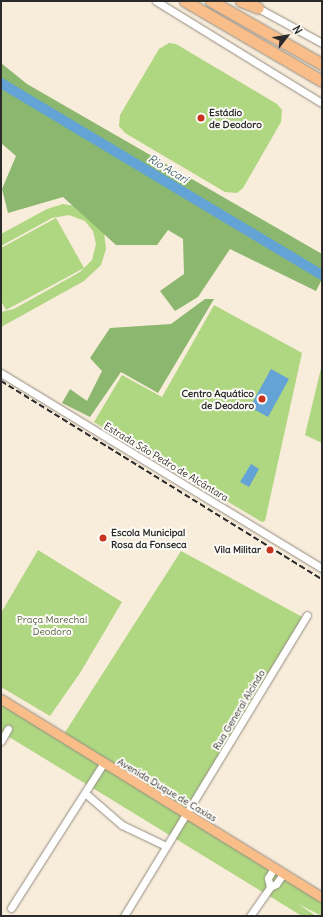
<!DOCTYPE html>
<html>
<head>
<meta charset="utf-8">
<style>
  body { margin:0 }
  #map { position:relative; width:323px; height:917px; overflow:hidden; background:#f8ecda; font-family:Delius,sans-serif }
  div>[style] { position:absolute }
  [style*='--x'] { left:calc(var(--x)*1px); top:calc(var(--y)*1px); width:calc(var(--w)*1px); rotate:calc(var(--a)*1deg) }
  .green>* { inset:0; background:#afd680 }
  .forest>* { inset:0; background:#8bb76e }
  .water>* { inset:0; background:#64a3d6 }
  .river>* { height:10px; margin:-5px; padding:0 5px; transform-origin:5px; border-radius:5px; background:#64a3d6 }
  .roads { filter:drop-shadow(0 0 1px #928c82) drop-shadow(0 0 1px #928c82) }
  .minor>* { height:7px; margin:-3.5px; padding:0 3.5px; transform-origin:3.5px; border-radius:3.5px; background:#fff }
  .major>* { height:9px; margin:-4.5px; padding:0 4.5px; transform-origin:4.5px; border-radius:4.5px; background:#f8bd89 }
  .highway>* { height:11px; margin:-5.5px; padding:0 5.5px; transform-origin:5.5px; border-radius:5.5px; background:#f8bd89 }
  .rail>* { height:1.5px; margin-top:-0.75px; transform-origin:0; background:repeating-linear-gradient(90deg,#2b2b2b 0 6px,transparent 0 9px) }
  .dots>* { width:11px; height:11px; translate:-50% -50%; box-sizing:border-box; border:2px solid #fdfcf7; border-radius:50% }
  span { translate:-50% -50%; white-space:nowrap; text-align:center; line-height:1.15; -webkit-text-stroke:4px #fdfcf7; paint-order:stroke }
  .poi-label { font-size:10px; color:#2b2b2b; font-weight:700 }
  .left { translate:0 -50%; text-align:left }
  .right { translate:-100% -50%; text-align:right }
  .street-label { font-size:10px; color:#2b2b2b }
  .park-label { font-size:10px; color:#535e44 }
  .water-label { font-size:11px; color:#425b6f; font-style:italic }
  .frame { position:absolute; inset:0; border:2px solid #2b2b2b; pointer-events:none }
  .north { position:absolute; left:267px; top:16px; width:40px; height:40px; -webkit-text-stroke:3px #fdfcf7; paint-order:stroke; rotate:59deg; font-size:11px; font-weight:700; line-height:16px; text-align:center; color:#2b2b2b }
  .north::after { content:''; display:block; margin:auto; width:14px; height:18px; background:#2b2b2b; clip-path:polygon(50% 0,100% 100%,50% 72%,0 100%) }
</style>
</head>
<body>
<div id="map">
  <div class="green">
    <i style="clip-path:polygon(169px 43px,176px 44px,277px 104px,282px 110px,281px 122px,243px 188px,237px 193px,225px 192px,125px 133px,119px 126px,120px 115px,159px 49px)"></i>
    <i style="clip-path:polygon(63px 204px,75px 206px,104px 232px,106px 249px,101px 265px,84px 281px,1px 327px,1px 312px,14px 309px,80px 272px,92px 260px,96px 244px,93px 231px,85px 221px,69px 215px,52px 218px,1px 246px,1px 234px,47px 209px)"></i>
    <i style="clip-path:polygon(56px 218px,84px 268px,6px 310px,1px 301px,1px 248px)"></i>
    <i style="clip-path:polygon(214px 305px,302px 353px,265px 521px,262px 522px,94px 422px,122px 375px,162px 397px)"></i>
    <i style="clip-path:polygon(322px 364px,322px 443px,305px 435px)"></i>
    <i style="clip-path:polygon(38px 550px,122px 602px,80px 673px,50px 716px,1px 687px,1px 613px)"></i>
    <i style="clip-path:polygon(181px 551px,306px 619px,188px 814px,322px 896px,322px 916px,298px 904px,316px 916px,302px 916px,1px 732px,1px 701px,64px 734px)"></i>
  </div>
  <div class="forest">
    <i style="clip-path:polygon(1px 63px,27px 84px,322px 254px,322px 279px,316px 291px,230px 249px,198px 297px,175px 311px,160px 291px,184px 274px,183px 239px,168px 230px,157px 245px,116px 245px,63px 197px,8px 213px,2px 189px,16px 156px,1px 143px)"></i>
    <i style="clip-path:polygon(205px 299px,214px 299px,158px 393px,121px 372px,90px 417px,62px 403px,70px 389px,87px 401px,102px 371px,90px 358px,110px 328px,171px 324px)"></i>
  </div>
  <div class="water">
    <i style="clip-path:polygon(271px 369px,289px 379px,268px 417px,250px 407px)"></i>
    <i style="clip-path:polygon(251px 464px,259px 469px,249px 487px,240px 482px)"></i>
  </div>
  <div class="river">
    <i style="--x:1;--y:83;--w:374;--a:30.9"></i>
  </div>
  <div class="roads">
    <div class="minor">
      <i style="--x:156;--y:1;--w:195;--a:31.6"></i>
      <i style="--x:256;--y:7;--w:75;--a:28.6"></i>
      <i style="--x:1;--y:373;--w:376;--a:31.3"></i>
      <i style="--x:1;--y:741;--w:14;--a:-60"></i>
      <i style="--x:85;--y:793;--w:49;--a:40.9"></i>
      <i style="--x:122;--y:825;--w:49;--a:25.5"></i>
      <i style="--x:270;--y:887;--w:9;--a:-103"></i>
      <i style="--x:268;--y:878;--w:12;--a:-59"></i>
      <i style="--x:11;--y:908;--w:171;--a:-57.4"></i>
      <i style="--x:124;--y:916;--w:352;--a:-58.7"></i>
      <i style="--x:250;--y:916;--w:35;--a:-55"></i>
      <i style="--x:270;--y:887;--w:7;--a:-27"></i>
      <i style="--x:276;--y:884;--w:12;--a:-55"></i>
    </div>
    <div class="major">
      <i style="--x:1;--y:699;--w:377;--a:31.7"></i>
    </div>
    <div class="highway">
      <i style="--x:185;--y:1;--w:159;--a:30.3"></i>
      <i style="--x:211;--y:1;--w:128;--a:29.6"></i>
      <i style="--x:241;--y:1;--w:18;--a:22"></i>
    </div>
  </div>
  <div class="rail">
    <i style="--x:1;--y:381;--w:377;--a:31.7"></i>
  </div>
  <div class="dots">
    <i style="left:201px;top:118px;background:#c8321e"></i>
    <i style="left:262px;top:399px;background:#c8321e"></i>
    <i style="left:103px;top:538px;background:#c8321e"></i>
    <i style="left:270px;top:550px;background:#c8321e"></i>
  </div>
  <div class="poi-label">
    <span class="left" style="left:209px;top:118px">Estádio<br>de Deodoro</span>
    <span class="right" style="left:254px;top:399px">Centro Aquático<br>de Deodoro</span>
    <span class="left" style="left:111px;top:538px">Escola Municipal<br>Rosa da Fonseca</span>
    <span class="right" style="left:261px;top:550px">Vila Militar</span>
  </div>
  <div class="street-label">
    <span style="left:166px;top:462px;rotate:31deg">Estrada São Pedro de Alcântara</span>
    <span style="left:239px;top:710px;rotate:-59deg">Rua General Alcindo</span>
    <span style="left:167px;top:790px;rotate:31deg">Avenida Duque de Caxias</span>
  </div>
  <div class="park-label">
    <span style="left:52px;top:625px">Praça Marechal<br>Deodoro</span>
  </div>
  <div class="water-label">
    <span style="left:168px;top:169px;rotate:31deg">Rio Acari</span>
  </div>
  <div class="frame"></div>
  <div class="north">N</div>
</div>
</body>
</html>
